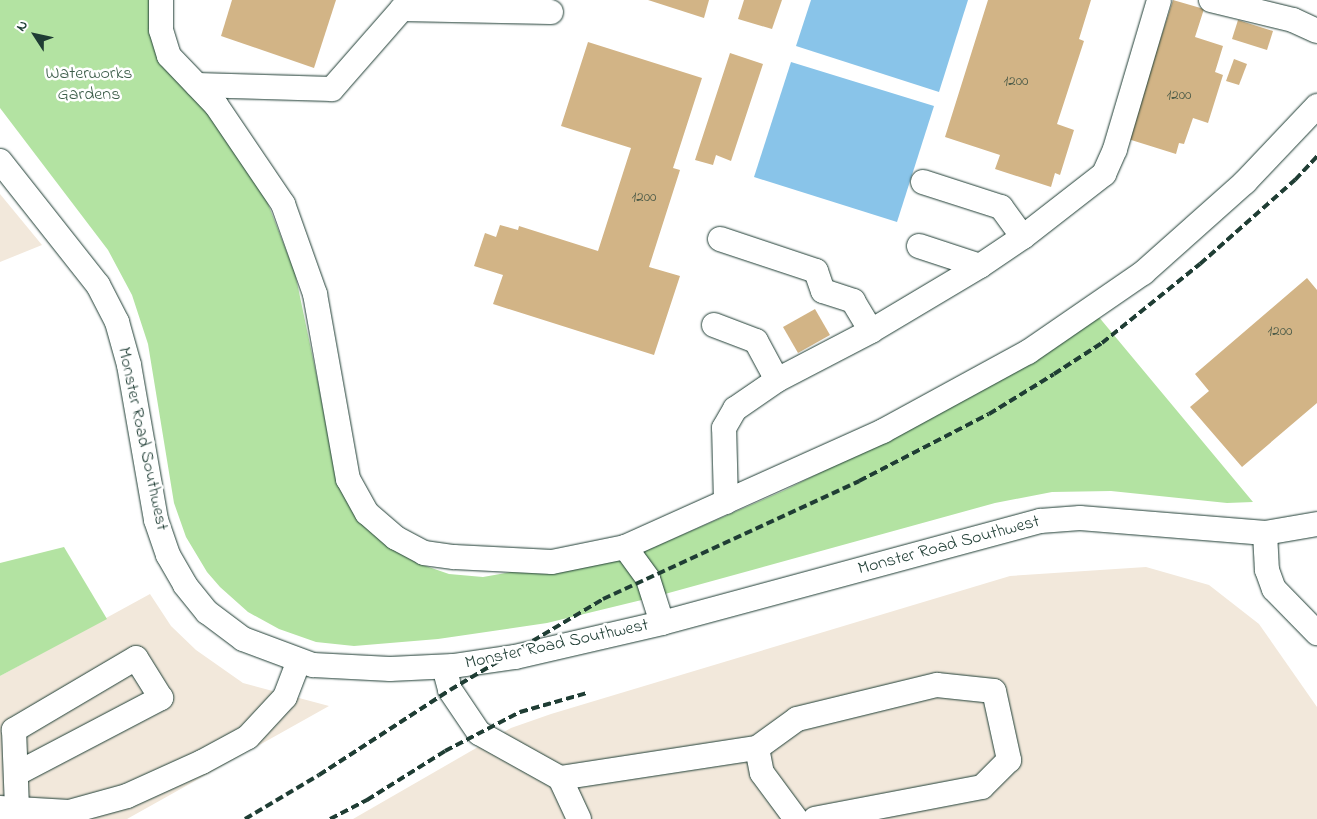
<!DOCTYPE html>
<html>
<head>
<meta charset="utf-8">
<style>
  body { margin:0 }
  #map { position:relative; width:1317px; height:819px; overflow:hidden; background:#fff; font-family:"Indie Flower",sans-serif }
  div>[style] { position:absolute }
  [style*='--x'] { left:calc(var(--x)*1px); top:calc(var(--y)*1px); width:calc(var(--w)*1px); rotate:calc(var(--a)*1deg) }
  .built>* { inset:0; background:#f2e8db }
  .green>* { inset:0; background:#b3e3a2 }
  .water>* { inset:0; background:#89c4e9 }
  .building>* { inset:0; background:#d2b486 }
  .roads { filter:drop-shadow(0 0 1px #1f3d34) drop-shadow(0 0 1px #1f3d34) }
  .minor>* { height:24px; margin:-12px; padding:0 12px; transform-origin:12px; border-radius:12px; background:#fff }
  .rail>* { height:4px; margin-top:-2px; transform-origin:0; background:repeating-linear-gradient(90deg,#1f3d34 0 8px,transparent 0 12px) }
  span { translate:-50% -50%; white-space:nowrap; text-align:center; line-height:1.15; -webkit-text-stroke:5px #fff; paint-order:stroke }
  .number-label { font-size:15px; color:#4c5b48 }
  .number-label span { -webkit-text-stroke-width:0 }
  .park-label { font-size:18px; color:#3d5e4a }
  .street-label { font-size:18px; color:#1f3d34 }
  .north { position:absolute; left:10px; top:10px; width:50px; height:50px; -webkit-text-stroke:4px #fff; paint-order:stroke; rotate:305deg; font-size:14px; font-weight:700; line-height:20px; text-align:center; color:#1f3d34 }
  .north::after { content:''; display:block; margin:auto; width:18px; height:22px; background:#1f3d34; clip-path:polygon(50% 0,100% 100%,50% 72%,0 100%) }
</style>
</head>
<body>
<div id="map">
  <div class="built">
    <i style="clip-path:polygon(0 194px,42px 245px,0 262px)"></i>
    <i style="clip-path:polygon(1146px 567px,1209px 585px,1259px 624px,1317px 707px,1317px 819px,353px 819px,511px 728px,551px 714px,1010px 576px)"></i>
    <i style="clip-path:polygon(150px 594px,171px 626px,196px 650px,243px 683px,329px 706px,127px 819px,0 819px,0 676px)"></i>
  </div>
  <div class="green">
    <i style="clip-path:polygon(0 0,149px 0,153px 20px,258px 178px,295px 273px,319px 387px,334px 468px,339px 484px,391px 548px,417px 563px,449px 574px,483px 577px,654px 547px,785px 490px,913px 426px,1098px 316px,1253px 502px,1227px 503px,1111px 491px,1052px 492px,995px 503px,654px 597px,547px 623px,438px 639px,354px 646px,316px 642px,279px 629px,248px 612px,220px 587px,207px 572px,186px 537px,174px 503px,148px 344px,132px 295px,108px 250px,0 108px)"></i>
    <i style="clip-path:polygon(64px 547px,107px 619px,0 676px,0 563px)"></i>
  </div>
  <div class="water">
    <i style="clip-path:polygon(811px 0,968px 0,939px 92px,796px 46px)"></i>
    <i style="clip-path:polygon(791px 62px,934px 106px,897px 222px,754px 177px)"></i>
  </div>
  <div class="building">
    <i style="clip-path:polygon(232px 0,336px 0,314px 68px,221px 36px)"></i>
    <i style="clip-path:polygon(648px 0,709px 0,704px 18px)"></i>
    <i style="clip-path:polygon(744px 0,782px 0,772px 29px,738px 19px)"></i>
    <i style="clip-path:polygon(988px 0,1091px 0,1079px 39px,1084px 41px,1057px 124px,1074px 130px,1060px 175px,1055px 173px,1051px 187px,995px 169px,1000px 155px,945px 137px)"></i>
    <i style="clip-path:polygon(1173px 0,1204px 9px,1195px 37px,1223px 46px,1215px 72px,1223px 75px,1208px 123px,1193px 118px,1184px 144px,1179px 143px,1176px 154px,1128px 139px)"></i>
    <i style="clip-path:polygon(1238px 20px,1273px 31px,1267px 50px,1232px 39px)"></i>
    <i style="clip-path:polygon(588px 42px,702px 78px,673px 168px,680px 170px,649px 267px,680px 276px,654px 355px,493px 304px,503px 275px,474px 266px,485px 233px,496px 237px,500px 225px,518px 230px,519px 226px,598px 251px,631px 148px,561px 126px)"></i>
    <i style="clip-path:polygon(730px 53px,763px 64px,731px 161px,716px 155px,713px 165px,695px 160px)"></i>
    <i style="clip-path:polygon(1234px 59px,1247px 64px,1239px 85px,1226px 81px)"></i>
    <i style="clip-path:polygon(1307px 278px,1317px 290px,1317px 403px,1242px 467px,1190px 407px,1209px 391px,1195px 374px)"></i>
    <i style="clip-path:polygon(815px 309px,830px 335px,798px 353px,783px 327px)"></i>
  </div>
  <div class="roads">
    <div class="minor">
      <i style="--x:161;--y:0;--w:30;--a:90"></i>
      <i style="--x:161;--y:30;--w:27;--a:73"></i>
      <i style="--x:169;--y:56;--w:68;--a:46.2"></i>
      <i style="--x:216;--y:105;--w:120;--a:55.9"></i>
      <i style="--x:283;--y:204;--w:96;--a:70.4"></i>
      <i style="--x:315;--y:294;--w:188;--a:79.9"></i>
      <i style="--x:348;--y:479;--w:39;--a:61"></i>
      <i style="--x:367;--y:513;--w:38;--a:41"></i>
      <i style="--x:396;--y:538;--w:32;--a:28"></i>
      <i style="--x:424;--y:553;--w:30;--a:8"></i>
      <i style="--x:454;--y:557;--w:98;--a:2.9"></i>
      <i style="--x:552;--y:562;--w:75;--a:-11.6"></i>
      <i style="--x:625;--y:547;--w:283;--a:-24.2"></i>
      <i style="--x:883;--y:431;--w:165;--a:-28.6"></i>
      <i style="--x:1028;--y:352;--w:140;--a:-34.5"></i>
      <i style="--x:1143;--y:273;--w:137;--a:-41.7"></i>
      <i style="--x:1245;--y:182;--w:105;--a:-46.5"></i>
      <i style="--x:1211;--y:0;--w:84;--a:13.7"></i>
      <i style="--x:1293;--y:20;--w:26;--a:25"></i>
      <i style="--x:197;--y:85;--w:135;--a:1.7"></i>
      <i style="--x:332;--y:89;--w:106;--a:-48.8"></i>
      <i style="--x:402;--y:9;--w:149;--a:1.2"></i>
      <i style="--x:0;--y:161;--w:158;--a:51.7"></i>
      <i style="--x:98;--y:285;--w:42;--a:62.8"></i>
      <i style="--x:117;--y:322;--w:45;--a:74.4"></i>
      <i style="--x:129;--y:365;--w:157;--a:80.1"></i>
      <i style="--x:156;--y:520;--w:37;--a:71"></i>
      <i style="--x:168;--y:555;--w:34;--a:60"></i>
      <i style="--x:185;--y:585;--w:35;--a:51"></i>
      <i style="--x:207;--y:612;--w:45;--a:36.9"></i>
      <i style="--x:243;--y:639;--w:75;--a:20.4"></i>
      <i style="--x:313;--y:665;--w:77;--a:3"></i>
      <i style="--x:390;--y:669;--w:63;--a:-2.7"></i>
      <i style="--x:453;--y:666;--w:63;--a:-8.3"></i>
      <i style="--x:515;--y:657;--w:151;--a:-13"></i>
      <i style="--x:662;--y:623;--w:392;--a:-15.1"></i>
      <i style="--x:1040;--y:521;--w:40;--a:-4.3"></i>
      <i style="--x:1080;--y:518;--w:186;--a:4.6"></i>
      <i style="--x:1265;--y:533;--w:53;--a:-9.8"></i>
      <i style="--x:923;--y:182;--w:82;--a:17.8"></i>
      <i style="--x:1001;--y:207;--w:37;--a:54"></i>
      <i style="--x:720;--y:239;--w:101;--a:18.4"></i>
      <i style="--x:816;--y:271;--w:21;--a:71"></i>
      <i style="--x:823;--y:291;--w:32;--a:18"></i>
      <i style="--x:853;--y:301;--w:35;--a:59"></i>
      <i style="--x:919;--y:246;--w:64;--a:18.2"></i>
      <i style="--x:714;--y:325;--w:45;--a:20.9"></i>
      <i style="--x:756;--y:341;--w:44;--a:61.7"></i>
      <i style="--x:726;--y:502;--w:74;--a:-91.5"></i>
      <i style="--x:724;--y:428;--w:22;--a:-60"></i>
      <i style="--x:735;--y:409;--w:51;--a:-34.6"></i>
      <i style="--x:777;--y:380;--w:106;--a:-27.5"></i>
      <i style="--x:871;--y:331;--w:127;--a:-30.8"></i>
      <i style="--x:980;--y:266;--w:52;--a:-34"></i>
      <i style="--x:1023;--y:237;--w:103;--a:-37.9"></i>
      <i style="--x:1104;--y:174;--w:27;--a:-66"></i>
      <i style="--x:1115;--y:149;--w:155;--a:-73.5"></i>
      <i style="--x:1265;--y:533;--w:37;--a:87"></i>
      <i style="--x:1267;--y:570;--w:20;--a:70"></i>
      <i style="--x:1274;--y:589;--w:62;--a:45.7"></i>
      <i style="--x:625;--y:547;--w:39;--a:54"></i>
      <i style="--x:648;--y:579;--w:46;--a:72.3"></i>
      <i style="--x:444;--y:667;--w:24;--a:75"></i>
      <i style="--x:450;--y:690;--w:52;--a:56"></i>
      <i style="--x:479;--y:733;--w:93;--a:29.1"></i>
      <i style="--x:560;--y:778;--w:199;--a:-8.7"></i>
      <i style="--x:757;--y:748;--w:49;--a:-35.9"></i>
      <i style="--x:797;--y:719;--w:144;--a:-13.7"></i>
      <i style="--x:937;--y:685;--w:57;--a:6"></i>
      <i style="--x:994;--y:691;--w:71;--a:77.7"></i>
      <i style="--x:1009;--y:760;--w:38;--a:135"></i>
      <i style="--x:982;--y:787;--w:170;--a:169.2"></i>
      <i style="--x:757;--y:748;--w:25;--a:79"></i>
      <i style="--x:762;--y:773;--w:57;--a:53.5"></i>
      <i style="--x:16;--y:774;--w:164;--a:-27.7"></i>
      <i style="--x:161;--y:698;--w:47;--a:-122"></i>
      <i style="--x:136;--y:658;--w:142;--a:149.5"></i>
      <i style="--x:14;--y:730;--w:79;--a:87.8"></i>
      <i style="--x:560;--y:778;--w:45;--a:65.1"></i>
      <i style="--x:0;--y:808;--w:69;--a:3.3"></i>
      <i style="--x:69;--y:812;--w:60;--a:-15.4"></i>
      <i style="--x:127;--y:796;--w:82;--a:-24.4"></i>
      <i style="--x:202;--y:762;--w:52;--a:-28.5"></i>
      <i style="--x:248;--y:737;--w:54;--a:-47.2"></i>
      <i style="--x:285;--y:697;--w:39;--a:-69"></i>
    </div>
  </div>
  <div class="rail">
    <i style="--x:245;--y:819;--w:86;--a:-30.7"></i>
    <i style="--x:319;--y:775;--w:156;--a:-33"></i>
    <i style="--x:450;--y:690;--w:178;--a:-30.7"></i>
    <i style="--x:603;--y:599;--w:282;--a:-24.7"></i>
    <i style="--x:859;--y:481;--w:146;--a:-27.3"></i>
    <i style="--x:989;--y:414;--w:76;--a:-31.6"></i>
    <i style="--x:1054;--y:374;--w:57;--a:-32.9"></i>
    <i style="--x:1102;--y:343;--w:126;--a:-38.9"></i>
    <i style="--x:1200;--y:264;--w:127;--a:-41.5"></i>
    <i style="--x:1295;--y:180;--w:33;--a:-47"></i>
    <i style="--x:330;--y:819;--w:42;--a:-27.2"></i>
    <i style="--x:367;--y:800;--w:92;--a:-32.1"></i>
    <i style="--x:445;--y:751;--w:85;--a:-27.5"></i>
    <i style="--x:520;--y:712;--w:70;--a:-15.8"></i>
  </div>
  <div class="number-label">
    <span style="left:1016px;top:82px">1200</span>
    <span style="left:1179px;top:96px">1200</span>
    <span style="left:644px;top:198px">1200</span>
    <span style="left:1280px;top:332px">1200</span>
  </div>
  <div class="park-label">
    <span style="left:89px;top:85px">Waterworks<br>Gardens</span>
  </div>
  <div class="street-label">
    <span style="left:142px;top:439px;rotate:78deg">Monster Road Southwest</span>
    <span style="left:949px;top:546px;rotate:-15deg">Monster Road Southwest</span>
    <span style="left:557px;top:645px;rotate:-12deg">Monster Road Southwest</span>
  </div>
  <div class="north">N</div>
</div>
</body>
</html>
